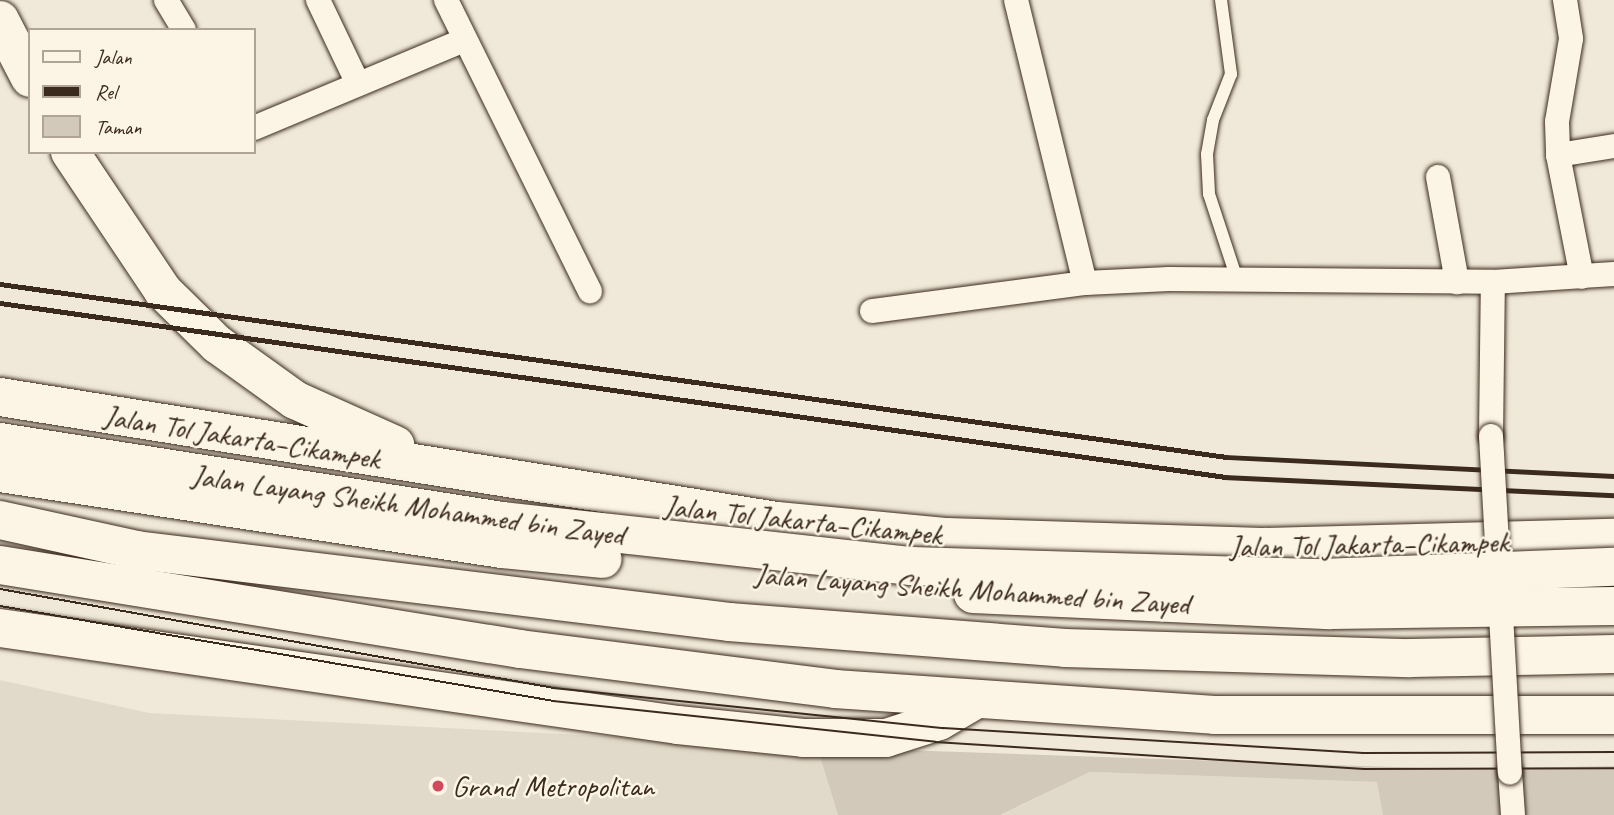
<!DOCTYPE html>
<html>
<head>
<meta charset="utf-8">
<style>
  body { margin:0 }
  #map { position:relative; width:1614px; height:815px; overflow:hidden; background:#f0e9d9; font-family:Caveat,sans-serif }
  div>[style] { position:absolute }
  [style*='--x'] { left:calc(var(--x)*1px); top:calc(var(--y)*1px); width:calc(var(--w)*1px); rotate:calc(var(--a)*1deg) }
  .built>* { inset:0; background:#e1d9c9 }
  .green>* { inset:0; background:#d2c9ba }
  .roads { filter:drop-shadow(0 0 2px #3b2a1e) drop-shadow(0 0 2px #3b2a1e) }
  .lane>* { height:12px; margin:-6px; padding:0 6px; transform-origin:6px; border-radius:6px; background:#fcf5e5 }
  .street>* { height:24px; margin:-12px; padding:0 12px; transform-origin:12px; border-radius:12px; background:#fcf5e5 }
  .highway>* { height:38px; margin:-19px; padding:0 19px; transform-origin:19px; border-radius:19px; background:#fcf5e5 }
  .tram>* { height:2px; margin:-1px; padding:0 1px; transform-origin:1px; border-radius:1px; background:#3b2a1e }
  .rail>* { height:5px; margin:-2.5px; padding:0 2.5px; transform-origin:2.5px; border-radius:2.5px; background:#3b2a1e }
  .bridges { filter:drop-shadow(0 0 2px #3b2a1e) drop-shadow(0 0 2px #3b2a1e) }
  .street-bridge>* { height:24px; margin:-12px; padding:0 12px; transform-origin:12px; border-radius:12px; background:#fcf5e5 }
  .highway-bridge>* { height:38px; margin:-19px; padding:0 19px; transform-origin:19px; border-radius:19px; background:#fcf5e5 }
  .dots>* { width:19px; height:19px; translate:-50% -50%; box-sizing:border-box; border:4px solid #fcf5e5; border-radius:50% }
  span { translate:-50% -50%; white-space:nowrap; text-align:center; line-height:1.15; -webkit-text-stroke:5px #fcf5e5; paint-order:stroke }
  .street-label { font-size:30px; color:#3b2a1e }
  .poi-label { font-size:30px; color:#3b2a1e }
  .left { translate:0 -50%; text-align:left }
  .legend { position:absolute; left:28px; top:28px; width:228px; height:126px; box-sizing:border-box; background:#fcf5e5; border:2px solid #afa495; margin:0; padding:9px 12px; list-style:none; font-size:21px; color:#3b2a1e }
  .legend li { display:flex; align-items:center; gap:14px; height:35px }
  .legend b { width:35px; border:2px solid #afa495 }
</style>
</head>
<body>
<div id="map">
  <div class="built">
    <i style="clip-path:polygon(0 680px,149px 713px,817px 747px,838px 815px,0 815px)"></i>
    <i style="clip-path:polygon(1090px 772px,1378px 782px,1383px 815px,1001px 815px)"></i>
  </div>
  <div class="green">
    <i style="clip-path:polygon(817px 747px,1451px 769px,1614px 766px,1614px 815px,1383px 815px,1377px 782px,1090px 772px,1000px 815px,838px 815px)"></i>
  </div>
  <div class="roads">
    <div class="lane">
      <i style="--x:1221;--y:0;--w:75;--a:82.3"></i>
      <i style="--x:1231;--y:74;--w:49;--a:111.4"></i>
      <i style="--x:1213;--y:120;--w:35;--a:100"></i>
      <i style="--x:1207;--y:154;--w:40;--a:87.1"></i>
      <i style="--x:1209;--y:194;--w:89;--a:71.8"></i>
    </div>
    <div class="street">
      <i style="--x:166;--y:0;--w:35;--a:59"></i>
      <i style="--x:318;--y:0;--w:93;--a:64.5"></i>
      <i style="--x:446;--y:0;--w:325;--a:63.7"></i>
      <i style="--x:1016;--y:0;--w:291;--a:76.3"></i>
      <i style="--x:1085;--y:283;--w:84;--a:-2.7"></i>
      <i style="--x:1169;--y:279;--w:324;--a:0.5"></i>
      <i style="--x:1493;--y:282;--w:121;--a:-3.8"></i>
      <i style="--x:1565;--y:0;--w:39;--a:81"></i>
      <i style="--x:1571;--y:39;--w:84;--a:99.6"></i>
      <i style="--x:1557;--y:122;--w:33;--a:88"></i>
      <i style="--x:1558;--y:155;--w:124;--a:78.9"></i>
      <i style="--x:254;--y:128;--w:225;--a:-22.7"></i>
      <i style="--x:1558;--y:155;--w:57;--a:-9.1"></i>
      <i style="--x:1438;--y:177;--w:107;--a:79.7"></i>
      <i style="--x:872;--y:311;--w:215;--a:-7.5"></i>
      <i style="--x:1491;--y:436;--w:154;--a:-89.3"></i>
      <i style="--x:1510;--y:772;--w:43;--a:86"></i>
    </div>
    <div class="highway">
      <i style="--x:0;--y:20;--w:65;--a:62.7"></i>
      <i style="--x:70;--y:152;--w:167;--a:56.2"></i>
      <i style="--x:163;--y:291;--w:76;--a:44.5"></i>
      <i style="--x:217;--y:344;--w:96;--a:35.7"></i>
      <i style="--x:295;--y:400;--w:110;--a:24.2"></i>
      <i style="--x:0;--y:397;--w:787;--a:9.07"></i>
      <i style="--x:777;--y:521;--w:171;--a:5.4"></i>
      <i style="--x:947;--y:537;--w:315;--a:1.8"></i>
      <i style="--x:1262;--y:547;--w:352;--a:-1.5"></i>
      <i style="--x:0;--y:520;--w:139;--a:12.4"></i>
      <i style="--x:136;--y:550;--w:597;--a:6.92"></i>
      <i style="--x:729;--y:622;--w:337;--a:4.4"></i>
      <i style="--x:1065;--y:648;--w:345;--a:1.7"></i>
      <i style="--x:1410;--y:658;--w:204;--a:-1.1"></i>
      <i style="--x:0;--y:565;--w:527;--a:9.18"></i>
      <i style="--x:520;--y:649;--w:318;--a:7.2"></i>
      <i style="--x:835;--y:689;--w:380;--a:3.9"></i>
      <i style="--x:1214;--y:715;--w:400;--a:0"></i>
      <i style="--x:0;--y:628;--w:685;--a:8.14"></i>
      <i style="--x:678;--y:725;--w:126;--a:5.9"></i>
      <i style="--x:803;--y:738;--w:83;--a:0"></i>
      <i style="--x:886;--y:738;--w:56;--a:-17.8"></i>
      <i style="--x:939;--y:721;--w:42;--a:-30.3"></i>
    </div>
  </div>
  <div class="tram">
    <i style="--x:0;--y:589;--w:563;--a:10.13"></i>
    <i style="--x:554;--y:688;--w:391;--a:5.9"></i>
    <i style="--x:943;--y:728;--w:421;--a:3.4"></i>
    <i style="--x:1363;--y:753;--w:251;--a:-0.2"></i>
    <i style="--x:0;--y:606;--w:562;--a:9.73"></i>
    <i style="--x:554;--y:701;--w:383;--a:6.1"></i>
    <i style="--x:935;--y:742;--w:430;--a:3.6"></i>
    <i style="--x:1364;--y:769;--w:250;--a:-0.2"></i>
  </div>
  <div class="rail">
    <i style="--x:0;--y:284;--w:1238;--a:8.03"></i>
    <i style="--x:1226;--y:457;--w:388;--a:2.8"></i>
    <i style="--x:0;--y:303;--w:1238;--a:8.08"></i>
    <i style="--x:1226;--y:477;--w:388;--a:2.7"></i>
  </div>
  <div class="bridges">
    <div class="street-bridge">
      <i style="--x:1491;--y:436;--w:337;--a:86.8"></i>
    </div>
    <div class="highway-bridge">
      <i style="--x:0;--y:442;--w:508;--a:8.94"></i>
      <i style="--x:502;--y:521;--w:411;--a:6.3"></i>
      <i style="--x:911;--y:566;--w:411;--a:1.7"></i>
      <i style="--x:1322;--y:578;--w:292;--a:-2.2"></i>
      <i style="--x:0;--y:473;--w:508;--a:8.61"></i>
      <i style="--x:502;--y:549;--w:101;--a:5.7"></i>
      <i style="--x:973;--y:594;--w:358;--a:2.6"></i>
      <i style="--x:1331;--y:610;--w:283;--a:-0.8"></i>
    </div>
  </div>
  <div class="dots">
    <i style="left:438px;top:786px;background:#d1495b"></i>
  </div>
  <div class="street-label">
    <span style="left:242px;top:437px;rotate:9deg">Jalan Tol Jakarta–Cikampek</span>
    <span style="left:408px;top:505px;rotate:8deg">Jalan Layang Sheikh Mohammed bin Zayed</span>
    <span style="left:803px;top:520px;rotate:6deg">Jalan Tol Jakarta–Cikampek</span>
    <span style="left:1369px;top:544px;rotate:-1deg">Jalan Tol Jakarta–Cikampek</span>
    <span style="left:972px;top:589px;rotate:4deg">Jalan Layang Sheikh Mohammed bin Zayed</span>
  </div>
  <div class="poi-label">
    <span class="left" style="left:452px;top:786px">Grand Metropolitan</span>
  </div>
  <ul class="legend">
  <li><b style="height:9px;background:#fcf5e5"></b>Jalan</li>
  <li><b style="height:9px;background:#3b2a1e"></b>Rel</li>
  <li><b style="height:19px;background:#d2c9ba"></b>Taman</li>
  </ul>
</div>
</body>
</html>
